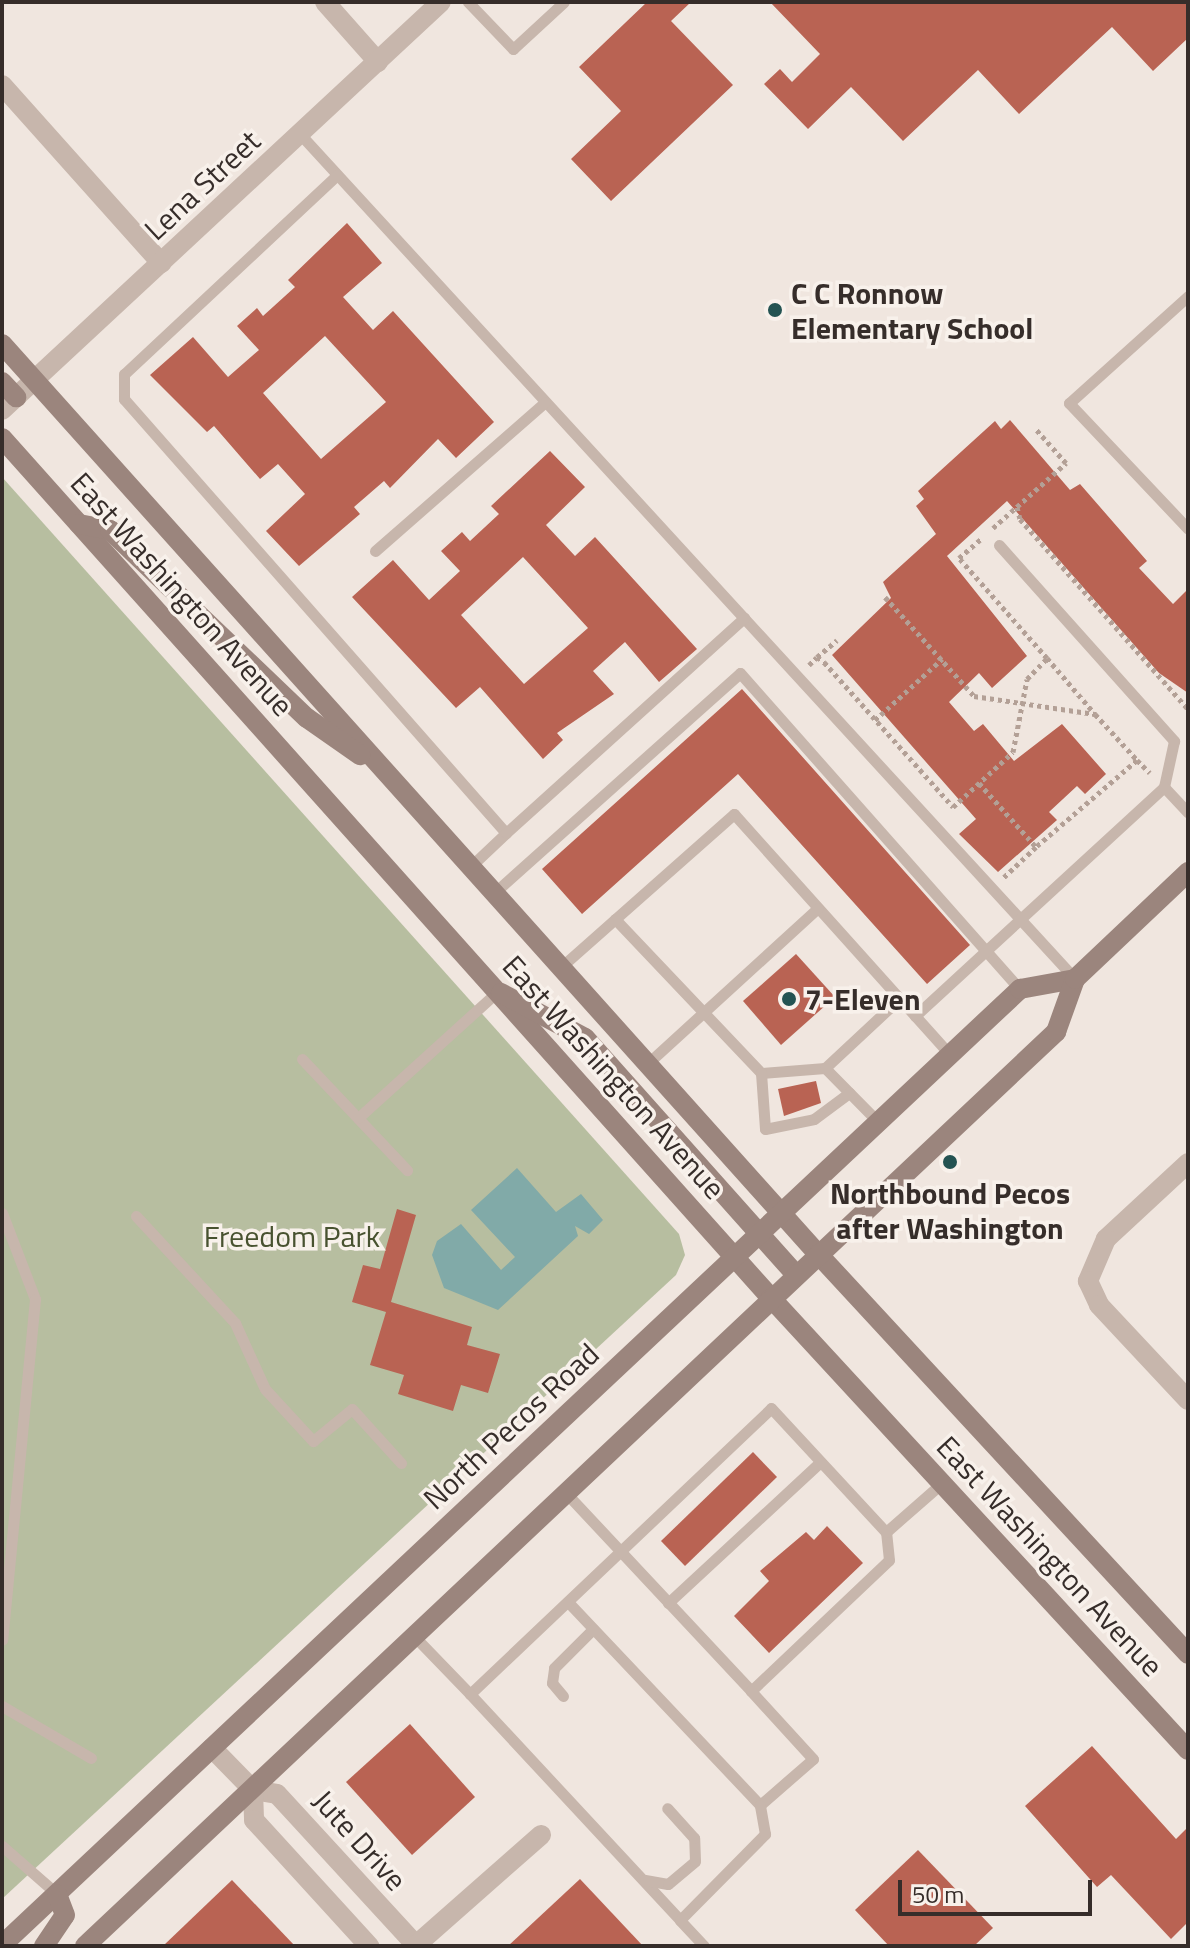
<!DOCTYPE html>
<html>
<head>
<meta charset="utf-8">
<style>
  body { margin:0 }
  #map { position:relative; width:1190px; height:1948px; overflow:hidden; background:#f0e6df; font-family:"Titillium Web",sans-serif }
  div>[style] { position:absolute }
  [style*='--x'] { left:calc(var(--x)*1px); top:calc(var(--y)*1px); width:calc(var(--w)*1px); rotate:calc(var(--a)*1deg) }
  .green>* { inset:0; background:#b7bea0 }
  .water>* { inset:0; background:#81aaa8 }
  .building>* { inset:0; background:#b96353 }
  .path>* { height:5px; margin-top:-2.5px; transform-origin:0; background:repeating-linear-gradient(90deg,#b3a096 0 4px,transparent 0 8px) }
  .lane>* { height:11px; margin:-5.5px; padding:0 5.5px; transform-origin:5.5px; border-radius:5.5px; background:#c7b6ac }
  .street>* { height:20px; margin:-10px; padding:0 10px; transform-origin:10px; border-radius:10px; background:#c7b6ac }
  .secondary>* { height:20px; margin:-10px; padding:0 10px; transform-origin:10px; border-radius:10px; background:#9b857d }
  .dots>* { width:22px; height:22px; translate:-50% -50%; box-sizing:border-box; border:4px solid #f8f1eb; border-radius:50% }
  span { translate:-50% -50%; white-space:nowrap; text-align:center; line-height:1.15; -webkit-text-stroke:7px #f8f1eb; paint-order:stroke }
  .street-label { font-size:30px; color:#362d2a }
  .poi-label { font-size:30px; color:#362d2a; font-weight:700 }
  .left { translate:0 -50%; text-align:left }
  .park-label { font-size:30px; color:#485230 }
  .frame { position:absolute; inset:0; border:4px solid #362d2a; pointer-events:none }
  .scale { position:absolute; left:898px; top:1880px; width:194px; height:36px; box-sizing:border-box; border:4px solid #362d2a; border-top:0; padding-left:10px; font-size:24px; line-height:28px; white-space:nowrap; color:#362d2a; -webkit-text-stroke:6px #f8f1eb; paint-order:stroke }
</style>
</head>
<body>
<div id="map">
  <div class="green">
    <i style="clip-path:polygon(2px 477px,679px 1234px,685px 1255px,676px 1275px,2px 1899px)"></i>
  </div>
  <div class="water">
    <i style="clip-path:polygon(517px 1168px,556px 1212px,581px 1194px,603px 1220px,589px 1234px,575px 1226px,578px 1236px,498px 1310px,444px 1288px,432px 1255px,437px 1241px,461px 1224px,501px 1270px,515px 1257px,471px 1210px)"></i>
  </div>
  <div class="building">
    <i style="clip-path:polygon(647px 2px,691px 2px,671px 21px,733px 85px,611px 201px,571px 159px,621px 111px,579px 67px)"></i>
    <i style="clip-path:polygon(770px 2px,1188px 2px,1188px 38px,1153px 71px,1112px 27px,1019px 114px,978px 70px,903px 141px,851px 87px,808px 129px,764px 84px,780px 69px,792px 82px,820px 54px)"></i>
    <i style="clip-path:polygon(evenodd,347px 223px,382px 263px,343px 297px,373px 330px,393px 311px,494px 422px,456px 458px,438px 439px,390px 488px,384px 481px,354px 507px,360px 514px,299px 566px,266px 531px,305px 494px,278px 464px,260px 479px,214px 426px,207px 432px,150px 375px,193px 337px,228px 377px,259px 350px,237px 326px,257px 308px,263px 316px,295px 287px,288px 280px,347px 223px,325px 336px,386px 402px,321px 459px,263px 393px,325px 336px)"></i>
    <i style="clip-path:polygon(1010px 420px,1070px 490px,1080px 484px,1147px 561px,1139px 568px,1173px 604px,1188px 589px,1188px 693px,1159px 673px,1007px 501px,947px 556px,1027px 656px,992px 688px,979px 673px,949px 702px,974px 731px,983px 724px,1014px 761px,1062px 724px,1106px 774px,1085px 794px,1077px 786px,1049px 812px,1057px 820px,998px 872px,959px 834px,976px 819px,832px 655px,891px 598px,883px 582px,936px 534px,916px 506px,924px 499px,918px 491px,995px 421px,1001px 429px)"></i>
    <i style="clip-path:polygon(evenodd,550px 451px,585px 487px,546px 525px,575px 556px,595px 537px,697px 649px,659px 682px,625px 642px,593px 671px,614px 694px,557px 733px,563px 740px,543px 759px,480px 687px,456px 708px,352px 597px,393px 560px,429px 600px,460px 571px,441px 551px,462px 532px,470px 541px,499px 514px,491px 506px,550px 451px,523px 557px,588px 628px,524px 684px,461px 615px,523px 557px)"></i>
    <i style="clip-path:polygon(742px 689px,970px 945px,927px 984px,738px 774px,582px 914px,542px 869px)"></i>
    <i style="clip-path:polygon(796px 954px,835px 997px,781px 1045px,743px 1001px)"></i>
    <i style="clip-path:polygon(816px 1081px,821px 1103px,784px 1116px,778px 1089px)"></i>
    <i style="clip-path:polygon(397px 1209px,416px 1215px,391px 1302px,472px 1327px,467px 1345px,500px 1354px,488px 1393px,461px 1385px,453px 1411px,398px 1394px,404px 1375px,370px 1365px,386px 1312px,352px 1302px,363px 1265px,380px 1269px)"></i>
    <i style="clip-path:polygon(753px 1452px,777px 1477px,685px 1566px,661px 1541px)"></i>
    <i style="clip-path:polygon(827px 1526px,863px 1563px,769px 1653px,734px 1616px,769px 1581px,760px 1571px,806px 1532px,814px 1540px)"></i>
    <i style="clip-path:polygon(410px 1724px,475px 1797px,412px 1855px,346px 1782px)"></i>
    <i style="clip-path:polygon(1092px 1746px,1176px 1839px,1188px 1827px,1188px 1922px,1171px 1939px,1111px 1875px,1097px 1887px,1025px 1806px)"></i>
    <i style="clip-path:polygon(918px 1850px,993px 1928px,974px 1946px,889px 1946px,855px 1910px)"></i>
    <i style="clip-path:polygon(580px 1879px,643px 1946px,508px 1946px)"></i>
    <i style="clip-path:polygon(232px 1880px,295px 1946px,163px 1946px)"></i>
  </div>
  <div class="path">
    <i style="--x:1017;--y:507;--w:12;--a:76"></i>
    <i style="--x:1020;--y:519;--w:254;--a:48.5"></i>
    <i style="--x:993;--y:528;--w:98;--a:-41.7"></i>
    <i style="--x:1066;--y:463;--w:47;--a:-131.5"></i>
    <i style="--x:885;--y:597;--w:133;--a:48"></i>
    <i style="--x:974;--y:696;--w:122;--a:8.5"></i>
    <i style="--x:1095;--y:714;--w:62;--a:47.6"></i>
    <i style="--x:1137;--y:760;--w:133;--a:139.3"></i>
    <i style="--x:817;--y:657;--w:26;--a:-40"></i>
    <i style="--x:1047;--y:658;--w:74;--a:49.4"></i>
    <i style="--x:809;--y:665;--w:11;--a:-45"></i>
    <i style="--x:817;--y:657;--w:9;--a:36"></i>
    <i style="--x:824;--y:662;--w:194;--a:48.3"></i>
    <i style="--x:953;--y:807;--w:81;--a:-42.5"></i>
    <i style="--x:1013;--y:752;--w:74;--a:-79.1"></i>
    <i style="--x:1027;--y:679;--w:29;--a:-46"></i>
    <i style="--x:1047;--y:658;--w:133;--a:-131.3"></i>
    <i style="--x:959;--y:558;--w:30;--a:-41"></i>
    <i style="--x:875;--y:720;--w:91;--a:-42.3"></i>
    <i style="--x:1137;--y:760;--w:18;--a:45"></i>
    <i style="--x:979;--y:783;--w:86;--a:48.3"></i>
    <i style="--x:1036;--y:847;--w:45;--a:136.8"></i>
  </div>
  <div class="lane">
    <i style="--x:468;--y:2;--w:65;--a:46.2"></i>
    <i style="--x:513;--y:49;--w:69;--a:-42.7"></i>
    <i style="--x:300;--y:134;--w:1147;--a:47.47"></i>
    <i style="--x:337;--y:175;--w:291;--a:136.9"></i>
    <i style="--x:124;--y:374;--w:25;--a:90"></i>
    <i style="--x:124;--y:399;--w:578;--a:48.65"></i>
    <i style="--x:506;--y:833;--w:48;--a:136.7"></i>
    <i style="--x:1188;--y:296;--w:160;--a:138"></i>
    <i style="--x:1069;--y:403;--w:173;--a:46.6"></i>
    <i style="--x:999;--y:545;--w:263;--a:48.2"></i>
    <i style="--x:1174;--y:741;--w:47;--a:102.3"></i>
    <i style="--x:375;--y:551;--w:226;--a:-41.2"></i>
    <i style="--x:506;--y:833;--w:321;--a:-42.1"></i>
    <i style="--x:494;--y:893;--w:330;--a:-41.8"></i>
    <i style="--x:740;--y:673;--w:422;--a:48.5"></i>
    <i style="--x:615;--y:919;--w:212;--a:46.5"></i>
    <i style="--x:761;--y:1073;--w:64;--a:-4.5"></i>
    <i style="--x:825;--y:1068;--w:101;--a:-43"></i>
    <i style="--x:561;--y:967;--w:231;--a:-41.5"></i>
    <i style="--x:734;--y:814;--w:324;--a:48.1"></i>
    <i style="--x:915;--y:1016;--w:338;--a:-42.6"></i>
    <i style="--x:1164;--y:787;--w:35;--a:47"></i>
    <i style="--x:302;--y:1059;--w:153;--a:46.6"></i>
    <i style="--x:647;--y:1064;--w:231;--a:-42.4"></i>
    <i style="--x:825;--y:1068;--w:76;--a:45.5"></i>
    <i style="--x:761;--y:1073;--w:56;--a:85.9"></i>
    <i style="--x:765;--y:1129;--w:50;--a:-11.5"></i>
    <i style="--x:814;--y:1119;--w:44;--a:-36.6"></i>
    <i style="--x:358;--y:1118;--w:188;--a:-42.2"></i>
    <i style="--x:2;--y:1213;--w:92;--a:69"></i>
    <i style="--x:35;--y:1299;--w:342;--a:95.5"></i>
    <i style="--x:136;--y:1216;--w:146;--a:47.2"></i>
    <i style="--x:235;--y:1323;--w:72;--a:65.6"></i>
    <i style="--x:265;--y:1389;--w:71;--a:47.3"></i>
    <i style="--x:313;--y:1441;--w:50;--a:-39.4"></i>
    <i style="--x:352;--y:1409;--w:73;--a:47.8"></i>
    <i style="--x:566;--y:1493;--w:271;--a:46.9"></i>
    <i style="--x:751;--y:1691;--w:190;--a:-43.5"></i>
    <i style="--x:889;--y:1560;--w:28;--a:-96"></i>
    <i style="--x:568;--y:1602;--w:279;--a:46.6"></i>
    <i style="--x:760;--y:1805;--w:70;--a:-41"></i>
    <i style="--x:813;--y:1759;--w:92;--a:-132.4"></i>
    <i style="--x:668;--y:1603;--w:207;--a:-42.8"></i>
    <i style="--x:414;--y:1636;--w:81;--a:46"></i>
    <i style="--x:470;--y:1694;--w:415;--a:-43.5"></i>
    <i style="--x:771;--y:1408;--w:169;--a:47.2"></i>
    <i style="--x:886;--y:1532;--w:74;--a:-41.2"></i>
    <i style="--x:470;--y:1694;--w:309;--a:47.1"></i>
    <i style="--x:563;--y:1696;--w:17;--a:-130"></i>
    <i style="--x:552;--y:1683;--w:15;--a:-82"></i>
    <i style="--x:554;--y:1668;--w:55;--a:-45"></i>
    <i style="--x:2;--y:1706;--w:103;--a:30.3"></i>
    <i style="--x:2;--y:1846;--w:73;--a:41.1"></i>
    <i style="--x:645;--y:1880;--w:23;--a:10"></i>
    <i style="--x:668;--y:1884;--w:35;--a:-40"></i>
    <i style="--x:695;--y:1861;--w:23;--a:-92"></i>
    <i style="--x:694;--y:1838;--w:40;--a:-132"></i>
    <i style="--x:704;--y:1946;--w:35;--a:-133"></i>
    <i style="--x:680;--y:1920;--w:121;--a:-45.3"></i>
    <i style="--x:765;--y:1834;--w:29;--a:-100"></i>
  </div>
  <div class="street">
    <i style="--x:325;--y:2;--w:80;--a:48.5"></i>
    <i style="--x:2;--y:85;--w:239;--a:48.2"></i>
    <i style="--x:2;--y:410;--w:599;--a:-42.9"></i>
    <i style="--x:1188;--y:1163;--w:112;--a:137.2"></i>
    <i style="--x:1106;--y:1239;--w:46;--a:113.2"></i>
    <i style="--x:1088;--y:1281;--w:26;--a:65"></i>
    <i style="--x:1099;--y:1305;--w:130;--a:46.9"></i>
    <i style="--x:212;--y:1748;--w:59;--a:45.7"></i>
    <i style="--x:253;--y:1790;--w:24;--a:9"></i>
    <i style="--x:277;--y:1794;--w:205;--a:47.4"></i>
    <i style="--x:253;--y:1790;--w:30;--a:88"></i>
    <i style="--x:254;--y:1820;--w:171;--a:47.6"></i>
    <i style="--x:415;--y:1946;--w:168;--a:-41.4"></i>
  </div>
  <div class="secondary">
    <i style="--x:2;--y:344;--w:1222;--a:48.12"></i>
    <i style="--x:818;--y:1254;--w:545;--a:47.23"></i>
    <i style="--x:2;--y:382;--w:21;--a:47"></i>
    <i style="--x:2;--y:438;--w:1154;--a:48.2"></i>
    <i style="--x:771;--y:1298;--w:615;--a:47.31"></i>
    <i style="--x:79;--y:524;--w:32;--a:11"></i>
    <i style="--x:110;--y:530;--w:272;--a:43.7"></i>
    <i style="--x:307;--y:718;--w:65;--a:34.9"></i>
    <i style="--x:501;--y:993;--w:95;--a:28.2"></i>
    <i style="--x:585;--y:1038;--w:317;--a:48.3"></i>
    <i style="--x:2;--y:1945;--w:1397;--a:-43.2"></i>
    <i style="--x:1020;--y:989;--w:56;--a:-10.3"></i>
    <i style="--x:44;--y:1946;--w:37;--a:-56"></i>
    <i style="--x:65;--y:1915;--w:22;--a:-111"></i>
    <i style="--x:85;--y:1946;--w:1334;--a:-43.27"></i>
    <i style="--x:1056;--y:1032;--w:56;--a:-70.3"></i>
    <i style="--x:1075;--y:979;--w:156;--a:-43.4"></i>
  </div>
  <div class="dots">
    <i style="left:775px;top:310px;background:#245352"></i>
    <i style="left:789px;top:999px;background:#245352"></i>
    <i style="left:950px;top:1162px;background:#245352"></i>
  </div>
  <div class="street-label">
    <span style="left:202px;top:185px;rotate:-43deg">Lena Street</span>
    <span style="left:182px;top:594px;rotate:48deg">East Washington Avenue</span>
    <span style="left:614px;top:1077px;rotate:48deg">East Washington Avenue</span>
    <span style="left:511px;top:1426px;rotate:-43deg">North Pecos Road</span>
    <span style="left:1050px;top:1556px;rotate:47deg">East Washington Avenue</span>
    <span style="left:360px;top:1840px;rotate:48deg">Jute Drive</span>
  </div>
  <div class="poi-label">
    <span class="left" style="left:791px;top:310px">C C Ronnow<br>Elementary School</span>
    <span class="left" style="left:805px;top:999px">7-Eleven</span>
    <span style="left:950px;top:1210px">Northbound Pecos<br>after Washington</span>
  </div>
  <div class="park-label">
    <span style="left:292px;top:1236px">Freedom Park</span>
  </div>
  <div class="frame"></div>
  <div class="scale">50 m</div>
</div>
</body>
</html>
